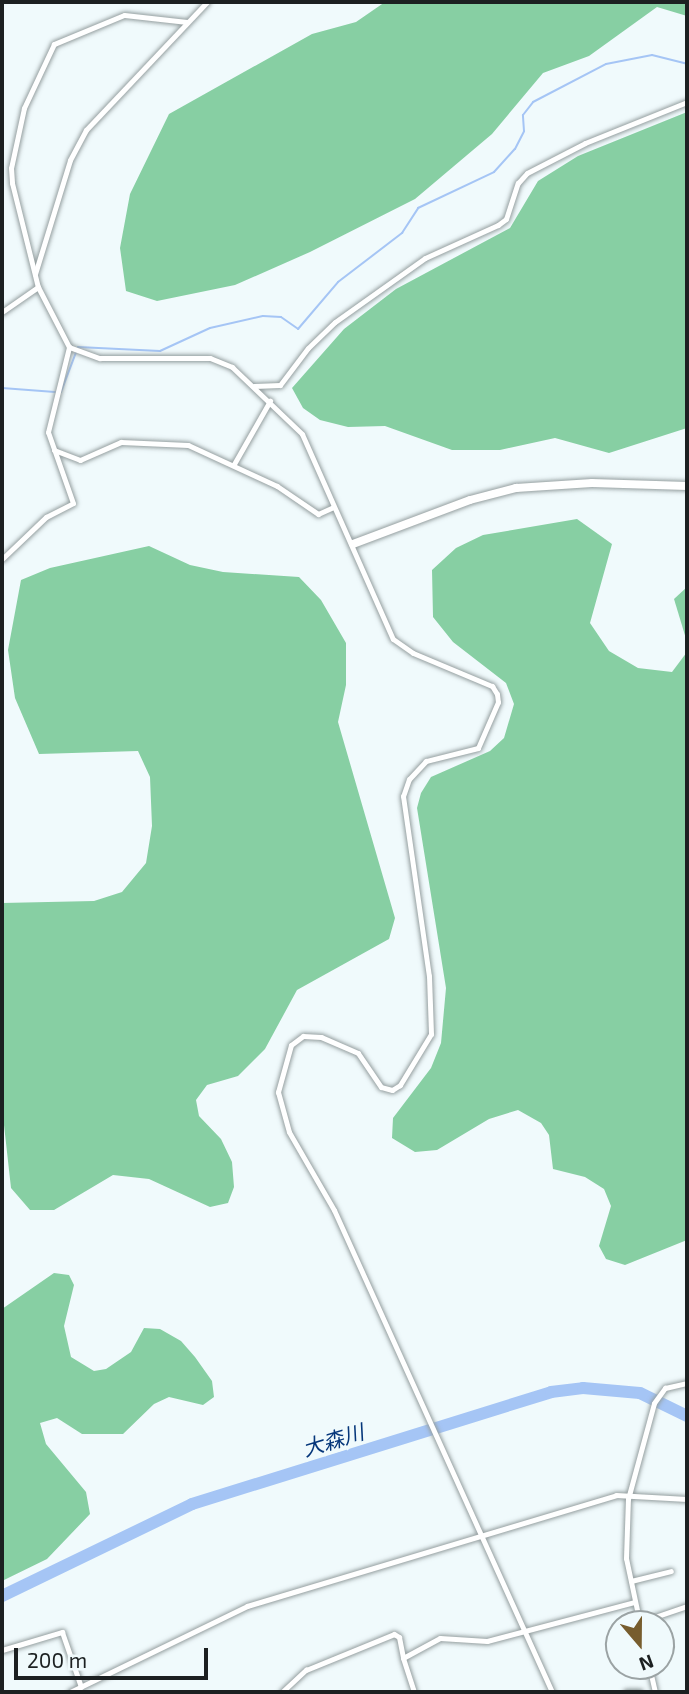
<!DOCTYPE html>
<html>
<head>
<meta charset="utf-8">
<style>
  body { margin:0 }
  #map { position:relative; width:689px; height:1694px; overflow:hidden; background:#f0fafc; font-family:"Exo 2","Noto Sans JP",sans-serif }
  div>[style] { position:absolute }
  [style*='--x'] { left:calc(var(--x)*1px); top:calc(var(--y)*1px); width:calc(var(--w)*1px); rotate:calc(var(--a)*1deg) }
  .forest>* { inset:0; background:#87cfa3 }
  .stream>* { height:2px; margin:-1px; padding:0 1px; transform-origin:1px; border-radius:1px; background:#a5c5f5 }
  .river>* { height:12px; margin:-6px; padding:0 6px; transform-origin:6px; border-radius:6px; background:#a5c5f5 }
  .roads { filter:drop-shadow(0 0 2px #959fa0) drop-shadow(0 0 2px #959fa0) }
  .street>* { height:5px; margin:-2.5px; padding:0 2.5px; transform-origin:2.5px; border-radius:2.5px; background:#fff }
  .secondary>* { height:8px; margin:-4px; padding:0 4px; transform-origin:4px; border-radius:4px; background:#fff }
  span { translate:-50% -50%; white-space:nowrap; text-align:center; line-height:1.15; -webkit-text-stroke:6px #f0fafc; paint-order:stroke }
  .water-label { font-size:21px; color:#05367a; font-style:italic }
  .frame { position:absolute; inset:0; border:4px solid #1c2021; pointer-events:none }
  .north { position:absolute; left:605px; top:1610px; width:70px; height:70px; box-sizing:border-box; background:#f0fafc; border:2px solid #9ba3a4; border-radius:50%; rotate:160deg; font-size:19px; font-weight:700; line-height:28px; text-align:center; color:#1c2021 }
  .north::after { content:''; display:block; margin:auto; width:24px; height:32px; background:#775d2e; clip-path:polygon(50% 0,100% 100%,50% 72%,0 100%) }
  .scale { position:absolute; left:14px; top:1648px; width:194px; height:32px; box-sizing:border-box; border:4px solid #1c2021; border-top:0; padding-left:9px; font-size:21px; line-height:24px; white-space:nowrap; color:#1c2021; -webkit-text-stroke:5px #f0fafc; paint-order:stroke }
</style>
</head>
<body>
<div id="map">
  <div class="forest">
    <i style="clip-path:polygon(385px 2px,687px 2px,687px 16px,657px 7px,589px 56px,543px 73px,492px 134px,415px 199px,310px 252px,235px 285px,157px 301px,126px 291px,120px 248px,130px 194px,169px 114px,312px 34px,356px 22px)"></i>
    <i style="clip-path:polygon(687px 112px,687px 428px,609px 453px,555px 438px,500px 450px,452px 450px,385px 426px,348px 427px,320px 420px,303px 408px,292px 388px,344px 329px,396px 289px,510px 228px,538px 181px,578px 156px)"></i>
    <i style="clip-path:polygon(577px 519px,612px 544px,590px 623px,609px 651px,638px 668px,672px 672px,687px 652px,687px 1240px,625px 1265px,606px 1259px,599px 1246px,611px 1206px,604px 1189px,585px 1177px,553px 1169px,549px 1135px,541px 1123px,518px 1110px,489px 1119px,437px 1150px,415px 1152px,392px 1138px,393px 1118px,431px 1068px,441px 1043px,446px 988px,417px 808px,421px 793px,431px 777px,490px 751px,504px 738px,514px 704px,506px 683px,453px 642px,433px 617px,432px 570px,456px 548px,483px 535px)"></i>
    <i style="clip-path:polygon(149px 546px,190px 565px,223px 572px,299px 577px,321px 600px,346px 643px,346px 685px,338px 722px,395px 918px,389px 939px,297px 990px,265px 1049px,238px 1076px,207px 1085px,196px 1100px,199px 1116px,221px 1139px,232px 1162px,234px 1187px,228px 1203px,210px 1207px,149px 1179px,113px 1175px,54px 1210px,30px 1210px,11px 1188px,2px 1107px,2px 903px,94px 901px,122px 892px,146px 863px,152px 826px,150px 777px,138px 751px,39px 754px,15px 698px,8px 650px,21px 580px,50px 568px)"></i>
    <i style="clip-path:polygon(687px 587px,687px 642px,674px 599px)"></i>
    <i style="clip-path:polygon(54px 1273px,69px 1275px,74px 1285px,64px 1326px,71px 1357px,94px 1371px,106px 1369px,131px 1352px,144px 1328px,160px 1329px,181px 1341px,195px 1357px,212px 1381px,214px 1397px,203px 1405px,169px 1397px,154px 1404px,123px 1434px,82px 1434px,57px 1418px,40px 1423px,46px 1444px,86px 1492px,90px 1514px,47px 1559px,2px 1581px,2px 1309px)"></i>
  </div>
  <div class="stream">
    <i style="--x:2;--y:388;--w:53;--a:4.3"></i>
    <i style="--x:61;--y:392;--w:48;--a:-69.3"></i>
    <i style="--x:78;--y:347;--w:82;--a:2.8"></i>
    <i style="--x:160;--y:351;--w:55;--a:-24.7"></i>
    <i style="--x:210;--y:328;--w:54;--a:-12.8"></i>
    <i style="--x:263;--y:316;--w:18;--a:3"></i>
    <i style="--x:281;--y:317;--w:21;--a:35"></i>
    <i style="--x:298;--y:329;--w:62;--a:-49.6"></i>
    <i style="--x:338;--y:282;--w:81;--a:-37.4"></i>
    <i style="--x:402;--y:233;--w:30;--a:-57"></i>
    <i style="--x:418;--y:208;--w:84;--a:-25.3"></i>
    <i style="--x:494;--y:172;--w:31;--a:-48"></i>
    <i style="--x:515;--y:149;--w:20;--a:-63"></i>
    <i style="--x:524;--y:131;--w:16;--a:-94"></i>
    <i style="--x:523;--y:115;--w:16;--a:-52"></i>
    <i style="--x:533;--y:102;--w:82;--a:-27.5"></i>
    <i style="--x:606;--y:64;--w:47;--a:-11.1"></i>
    <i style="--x:652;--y:55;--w:36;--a:14"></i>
  </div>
  <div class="river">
    <i style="--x:2;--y:1596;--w:211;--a:-25.8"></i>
    <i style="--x:192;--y:1504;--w:376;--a:-17.3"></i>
    <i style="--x:551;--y:1392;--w:32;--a:-7"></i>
    <i style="--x:583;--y:1388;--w:57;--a:5"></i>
    <i style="--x:640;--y:1393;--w:52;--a:26.1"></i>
  </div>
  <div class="roads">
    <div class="street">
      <i style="--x:187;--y:22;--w:63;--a:-173.7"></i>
      <i style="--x:124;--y:15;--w:76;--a:157.5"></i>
      <i style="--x:54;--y:44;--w:71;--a:115.1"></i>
      <i style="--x:24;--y:108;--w:61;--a:102.2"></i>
      <i style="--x:11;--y:168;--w:15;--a:86"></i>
      <i style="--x:12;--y:183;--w:107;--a:76"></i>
      <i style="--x:38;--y:287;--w:68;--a:62.7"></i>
      <i style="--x:69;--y:347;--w:33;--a:20"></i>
      <i style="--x:100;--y:358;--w:110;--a:0"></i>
      <i style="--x:210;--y:358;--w:24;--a:22"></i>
      <i style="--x:232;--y:367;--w:97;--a:43.7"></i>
      <i style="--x:302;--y:434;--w:224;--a:66.1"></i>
      <i style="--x:393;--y:639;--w:24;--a:35"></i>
      <i style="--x:413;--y:653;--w:86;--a:22.7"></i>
      <i style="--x:492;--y:686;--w:9;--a:58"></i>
      <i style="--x:497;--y:694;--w:8;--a:83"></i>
      <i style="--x:498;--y:702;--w:50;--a:113.5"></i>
      <i style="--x:478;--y:748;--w:54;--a:166"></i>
      <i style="--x:426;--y:761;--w:25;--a:133"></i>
      <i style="--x:409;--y:779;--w:18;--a:109"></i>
      <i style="--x:403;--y:796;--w:182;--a:81.8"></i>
      <i style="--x:429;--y:976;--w:58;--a:88"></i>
      <i style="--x:431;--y:1034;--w:60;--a:121.3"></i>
      <i style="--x:400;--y:1085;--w:9;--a:148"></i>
      <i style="--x:392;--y:1090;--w:11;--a:-165"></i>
      <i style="--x:381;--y:1087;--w:41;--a:-124.1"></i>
      <i style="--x:358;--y:1053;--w:40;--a:-156.6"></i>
      <i style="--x:321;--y:1037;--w:18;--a:-177"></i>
      <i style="--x:303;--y:1036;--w:15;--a:143"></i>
      <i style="--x:291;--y:1045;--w:49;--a:105.5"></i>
      <i style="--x:278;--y:1092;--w:41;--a:74.6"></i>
      <i style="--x:289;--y:1132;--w:90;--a:60"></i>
      <i style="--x:334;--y:1210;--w:529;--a:65.66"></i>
      <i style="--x:35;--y:274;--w:119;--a:-72.9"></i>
      <i style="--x:70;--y:160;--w:34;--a:-62"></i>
      <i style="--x:86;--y:130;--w:176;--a:-46.6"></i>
      <i style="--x:2;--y:312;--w:44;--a:-34.8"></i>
      <i style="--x:254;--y:386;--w:26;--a:-2"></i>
      <i style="--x:280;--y:385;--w:46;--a:-52.9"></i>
      <i style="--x:308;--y:348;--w:37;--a:-44"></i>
      <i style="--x:335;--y:322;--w:110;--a:-35.4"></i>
      <i style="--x:425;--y:258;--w:80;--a:-24.3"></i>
      <i style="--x:498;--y:225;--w:10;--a:-37"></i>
      <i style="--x:506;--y:219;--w:38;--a:-72"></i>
      <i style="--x:518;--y:183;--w:13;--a:-48"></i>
      <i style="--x:527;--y:173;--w:65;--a:-27.3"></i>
      <i style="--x:585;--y:143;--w:110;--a:-21.9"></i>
      <i style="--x:54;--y:450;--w:28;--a:21"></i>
      <i style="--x:80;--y:460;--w:45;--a:-23.7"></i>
      <i style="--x:121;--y:442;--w:67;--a:2.6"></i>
      <i style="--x:188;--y:445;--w:98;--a:24.7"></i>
      <i style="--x:277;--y:486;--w:50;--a:34.3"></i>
      <i style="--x:318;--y:514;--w:17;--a:-24"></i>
      <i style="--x:234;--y:464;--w:73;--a:-60.3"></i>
      <i style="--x:2;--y:559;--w:61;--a:-43.7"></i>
      <i style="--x:46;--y:517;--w:30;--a:-27"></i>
      <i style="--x:73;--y:503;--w:75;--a:-109.4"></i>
      <i style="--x:48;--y:432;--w:88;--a:-76.1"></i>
      <i style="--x:631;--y:1581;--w:41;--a:-14"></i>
      <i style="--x:640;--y:1622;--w:50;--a:-18.8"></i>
      <i style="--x:640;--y:1624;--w:67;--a:-102"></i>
      <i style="--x:626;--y:1558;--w:59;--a:-88.1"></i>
      <i style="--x:628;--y:1499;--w:99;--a:-74.8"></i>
      <i style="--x:654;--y:1403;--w:19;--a:-54"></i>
      <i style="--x:665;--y:1388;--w:23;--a:-13"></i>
      <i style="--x:2;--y:1650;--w:63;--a:-16.7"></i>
      <i style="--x:62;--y:1632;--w:58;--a:70.9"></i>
      <i style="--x:403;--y:1658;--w:36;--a:72"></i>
      <i style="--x:649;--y:1666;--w:27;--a:77"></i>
      <i style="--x:70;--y:1692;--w:197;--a:-25.9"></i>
      <i style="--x:247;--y:1606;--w:385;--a:-16.7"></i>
      <i style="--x:616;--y:1495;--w:71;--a:3.2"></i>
      <i style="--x:282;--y:1692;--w:33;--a:-43"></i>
      <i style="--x:306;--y:1670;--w:95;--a:-22.2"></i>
      <i style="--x:394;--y:1634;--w:6;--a:31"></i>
      <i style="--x:399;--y:1637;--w:21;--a:79"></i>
      <i style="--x:403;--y:1658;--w:42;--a:-28.4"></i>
      <i style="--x:440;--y:1638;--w:47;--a:3.7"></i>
      <i style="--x:487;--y:1641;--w:153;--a:-14.8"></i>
      <i style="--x:626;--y:1692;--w:14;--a:0"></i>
    </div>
    <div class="secondary">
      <i style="--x:353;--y:544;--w:125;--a:-20.6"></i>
      <i style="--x:470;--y:500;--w:48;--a:-14.6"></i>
      <i style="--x:516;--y:488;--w:76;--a:-3.8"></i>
      <i style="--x:592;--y:483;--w:95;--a:1.8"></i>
    </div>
  </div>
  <div class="water-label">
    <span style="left:333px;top:1440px;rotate:-17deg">大森川</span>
  </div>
  <div class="frame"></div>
  <div class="north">N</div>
  <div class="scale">200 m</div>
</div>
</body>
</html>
